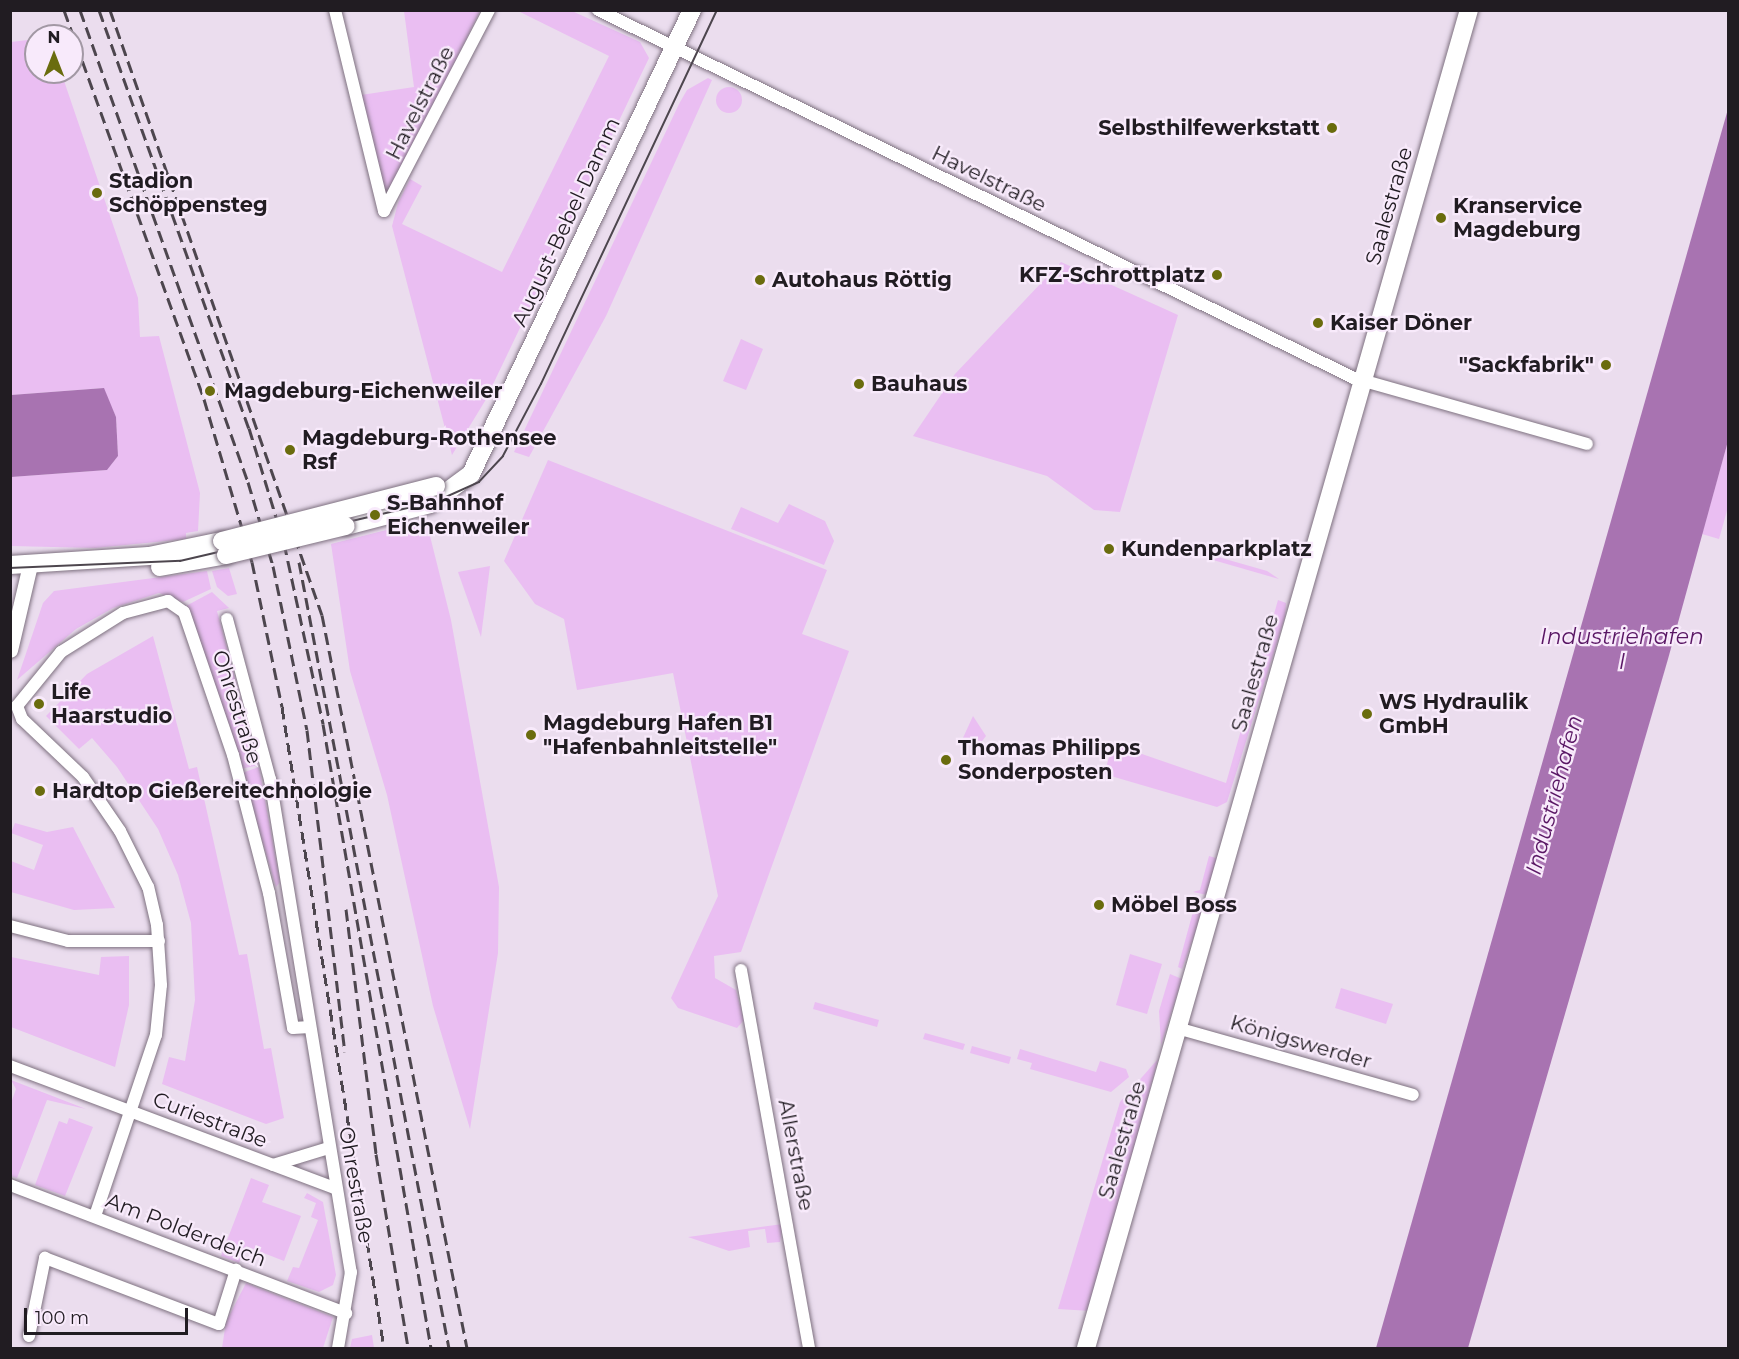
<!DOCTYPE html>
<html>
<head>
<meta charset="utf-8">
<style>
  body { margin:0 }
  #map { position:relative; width:1739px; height:1359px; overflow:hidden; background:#ebddee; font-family:Montserrat,sans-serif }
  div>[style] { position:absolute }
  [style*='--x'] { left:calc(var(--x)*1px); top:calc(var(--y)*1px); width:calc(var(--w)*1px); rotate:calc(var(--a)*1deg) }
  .green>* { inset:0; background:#eabef2 }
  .round { border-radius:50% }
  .water>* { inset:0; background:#a873b1 }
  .roads { filter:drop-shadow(0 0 2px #7e7180) drop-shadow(0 0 2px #7e7180) }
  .minor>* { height:12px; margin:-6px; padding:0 6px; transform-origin:6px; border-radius:6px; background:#fff }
  .tertiary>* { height:15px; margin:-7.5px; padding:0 7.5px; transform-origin:7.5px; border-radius:7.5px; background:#fff }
  .secondary>* { height:18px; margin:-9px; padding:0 9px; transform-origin:9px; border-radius:9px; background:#fff }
  .tram>* { height:1.5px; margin:-0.75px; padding:0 0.75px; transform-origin:0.75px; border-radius:0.75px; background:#4d464e }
  .rail>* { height:3px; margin-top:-1.5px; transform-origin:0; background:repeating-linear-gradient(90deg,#4d464e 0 12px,transparent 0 18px) }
  .bridges { filter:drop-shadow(0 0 2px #7e7180) drop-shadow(0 0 2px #7e7180) }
  .secondary-bridge>* { height:18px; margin:-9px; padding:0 9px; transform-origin:9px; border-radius:9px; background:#fff }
  .dots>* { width:16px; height:16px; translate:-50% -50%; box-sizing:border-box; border:3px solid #f8eafb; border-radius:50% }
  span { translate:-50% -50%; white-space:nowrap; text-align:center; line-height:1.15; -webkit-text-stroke:4.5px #f8eafb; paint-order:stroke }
  .street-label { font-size:21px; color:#211c22 }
  .poi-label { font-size:21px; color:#211c22; font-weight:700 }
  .right { translate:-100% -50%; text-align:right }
  .left { translate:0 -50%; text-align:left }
  .water-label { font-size:22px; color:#591664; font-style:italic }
  .frame { position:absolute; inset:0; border:12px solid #211c22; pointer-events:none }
  .north { position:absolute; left:24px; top:24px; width:60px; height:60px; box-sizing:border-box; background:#f8eafb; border:2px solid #a298a4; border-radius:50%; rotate:0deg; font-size:16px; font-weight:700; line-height:24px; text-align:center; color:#211c22 }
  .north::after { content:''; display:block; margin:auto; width:21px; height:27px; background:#6a6c0e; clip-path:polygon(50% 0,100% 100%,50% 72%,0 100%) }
  .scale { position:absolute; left:24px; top:1308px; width:164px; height:27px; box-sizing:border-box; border:3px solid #211c22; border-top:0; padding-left:8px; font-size:18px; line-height:21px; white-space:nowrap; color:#211c22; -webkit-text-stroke:4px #f8eafb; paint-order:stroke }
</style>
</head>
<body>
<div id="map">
  <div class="green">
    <i style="clip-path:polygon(404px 11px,480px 11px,391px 193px,381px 190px,361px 95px,414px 87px)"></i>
    <i style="clip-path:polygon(518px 11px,572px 11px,640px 42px,649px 58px,485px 401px,452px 455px,392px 226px,398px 203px,410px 179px,422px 186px,402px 224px,502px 272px,609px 56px)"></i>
    <i style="clip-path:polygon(36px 39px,36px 72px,61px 72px,138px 298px,140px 337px,159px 336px,200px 493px,198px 531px,186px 533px,186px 539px,95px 548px,11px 546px,11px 477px,107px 470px,118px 456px,116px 417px,103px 388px,11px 395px,11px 42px)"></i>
    <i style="clip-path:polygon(708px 78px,712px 80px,606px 316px,529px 457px,514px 452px,679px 104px,687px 90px)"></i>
    <i class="round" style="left:716px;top:87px;width:26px;height:26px"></i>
    <i style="clip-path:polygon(1061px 262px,1178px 315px,1120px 512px,1094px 510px,1047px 476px,913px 436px,955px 374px)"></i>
    <i style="clip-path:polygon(741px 339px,763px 349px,746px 390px,723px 381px)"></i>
    <i style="clip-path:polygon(1728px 441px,1728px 507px,1719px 539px,1702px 534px)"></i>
    <i style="clip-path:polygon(548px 460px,827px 570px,802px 634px,849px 651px,741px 952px,714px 956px,715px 978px,736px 990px,744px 1020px,737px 1028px,678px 1008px,671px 998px,718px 896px,673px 673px,577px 690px,564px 619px,535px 604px,504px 561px)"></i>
    <i style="clip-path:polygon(789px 504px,825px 521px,834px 541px,824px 565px,731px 529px,741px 507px,778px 523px)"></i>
    <i style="clip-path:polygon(426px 520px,451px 620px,499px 887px,498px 953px,470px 1129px,433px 1006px,387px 795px,350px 671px,331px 544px)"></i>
    <i style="clip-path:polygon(1218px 557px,1267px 571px,1279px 579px,1213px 560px)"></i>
    <i style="clip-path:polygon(490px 566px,481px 637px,458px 572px)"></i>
    <i style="clip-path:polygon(229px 568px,237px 594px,228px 596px,217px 587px,212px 571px)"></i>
    <i style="clip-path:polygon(207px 571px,211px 589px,183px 602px,159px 593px,113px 608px,76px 629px,17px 680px,43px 603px,54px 591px)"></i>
    <i style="clip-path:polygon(212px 592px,229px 608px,217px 611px,258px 765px,241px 769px,186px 606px)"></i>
    <i style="clip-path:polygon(1278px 600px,1286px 603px,1285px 617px,1227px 802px,1217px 807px,1104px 774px,1113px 744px,1226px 783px)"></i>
    <i style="clip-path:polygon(153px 636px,189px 769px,197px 767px,239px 955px,247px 954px,264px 1049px,271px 1048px,284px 1118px,266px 1124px,162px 1084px,169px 1057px,185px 1061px,195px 1000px,191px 923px,178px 875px,158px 829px,117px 767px,92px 738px,79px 749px,46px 716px,87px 674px)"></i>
    <i style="clip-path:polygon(973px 716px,986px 736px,979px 745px,962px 740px)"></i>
    <i style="clip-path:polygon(259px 767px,280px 882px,276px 887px,242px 773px)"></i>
    <i style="clip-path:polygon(15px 823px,47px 832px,73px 827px,115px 908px,74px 910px,11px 892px,11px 861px,34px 870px,43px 845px,11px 833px)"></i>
    <i style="clip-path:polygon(1209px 856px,1219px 859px,1207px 895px,1193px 892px,1200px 890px)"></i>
    <i style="clip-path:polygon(1190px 902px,1204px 908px,1182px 969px,1178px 967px,1194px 908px)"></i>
    <i style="clip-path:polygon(1130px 954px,1162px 964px,1147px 1014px,1116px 1005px)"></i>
    <i style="clip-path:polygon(129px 956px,129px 1005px,115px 1067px,11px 1027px,11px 957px,99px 975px,101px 957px)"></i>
    <i style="clip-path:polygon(1170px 974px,1182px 979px,1161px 1045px,1159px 1011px)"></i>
    <i style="clip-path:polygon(1341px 988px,1393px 1004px,1386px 1024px,1335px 1008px)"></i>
    <i style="clip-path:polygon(815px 1002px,879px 1020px,877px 1027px,813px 1009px)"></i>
    <i style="clip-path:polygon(925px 1033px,965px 1044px,963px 1050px,923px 1039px)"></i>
    <i style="clip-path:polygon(972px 1046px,1011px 1057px,1009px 1064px,970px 1053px)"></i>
    <i style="clip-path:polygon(1020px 1049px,1096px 1072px,1100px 1061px,1126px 1069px,1129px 1077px,1111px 1092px,1030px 1069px,1032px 1063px,1017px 1059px)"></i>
    <i style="clip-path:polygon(1158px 1059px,1091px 1311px,1058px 1309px,1120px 1102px)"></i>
    <i style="clip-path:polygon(11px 1080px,86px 1109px,47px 1100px,17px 1178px,11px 1176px,11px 1103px,16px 1089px)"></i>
    <i style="clip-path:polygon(69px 1118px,93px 1127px,65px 1196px,35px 1185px,59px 1121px,67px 1124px)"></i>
    <i style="clip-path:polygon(251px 1178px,269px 1185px,262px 1202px,301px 1216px,284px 1261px,246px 1246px,239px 1263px,221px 1256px)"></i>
    <i style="clip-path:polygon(307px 1193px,323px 1202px,336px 1275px,333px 1285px,319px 1292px,287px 1281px,293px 1267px,299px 1268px,318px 1220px,311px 1217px,316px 1203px,304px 1198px)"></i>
    <i style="clip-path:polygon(783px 1224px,780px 1242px,767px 1243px,765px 1229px,748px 1231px,750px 1247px,729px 1251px,688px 1237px)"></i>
    <i style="clip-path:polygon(246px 1283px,333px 1317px,323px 1348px,222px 1348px,226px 1322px)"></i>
    <i style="clip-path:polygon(372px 1335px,374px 1348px,350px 1348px,352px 1339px)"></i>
  </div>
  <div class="water">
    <i style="clip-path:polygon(1728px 109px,1728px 441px,1668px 659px,1468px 1348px,1376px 1348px)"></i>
    <i style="clip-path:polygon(104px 388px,116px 417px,118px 456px,107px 470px,11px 477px,11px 395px)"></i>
  </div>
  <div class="roads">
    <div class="minor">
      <i style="--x:335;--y:10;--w:207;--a:76.3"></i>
      <i style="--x:598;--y:10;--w:841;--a:25.96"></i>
      <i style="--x:1354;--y:378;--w:242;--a:15.8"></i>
      <i style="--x:384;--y:211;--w:227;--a:-62.4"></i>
      <i style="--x:227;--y:619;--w:166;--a:75"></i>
      <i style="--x:270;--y:779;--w:500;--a:80.7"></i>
      <i style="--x:351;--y:1272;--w:77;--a:99.7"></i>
      <i style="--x:10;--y:926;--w:60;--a:14.5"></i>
      <i style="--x:68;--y:941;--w:91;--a:0"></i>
      <i style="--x:741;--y:970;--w:384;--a:79.8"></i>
      <i style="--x:1177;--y:1028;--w:245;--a:15.8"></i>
      <i style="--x:10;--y:1066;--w:347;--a:20.6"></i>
      <i style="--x:273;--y:1165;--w:59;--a:-16.9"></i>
      <i style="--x:10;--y:1185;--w:360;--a:20.9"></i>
      <i style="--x:95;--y:1216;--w:191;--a:-71.4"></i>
      <i style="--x:156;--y:1035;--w:50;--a:-84.3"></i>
      <i style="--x:161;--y:985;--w:60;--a:-93.8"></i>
      <i style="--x:157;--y:925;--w:39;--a:-103"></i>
      <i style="--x:148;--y:887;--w:63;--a:-116.6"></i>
      <i style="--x:120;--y:831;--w:65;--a:-124.4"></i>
      <i style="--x:83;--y:777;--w:84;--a:-136.4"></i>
      <i style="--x:22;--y:719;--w:14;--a:-111"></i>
      <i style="--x:17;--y:706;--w:70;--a:-50.8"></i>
      <i style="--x:61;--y:652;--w:73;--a:-32.2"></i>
      <i style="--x:123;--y:613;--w:47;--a:-14.9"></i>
      <i style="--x:168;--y:601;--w:19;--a:35"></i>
      <i style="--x:184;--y:612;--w:151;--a:71.1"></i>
      <i style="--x:233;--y:755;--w:143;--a:75.4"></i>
      <i style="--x:269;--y:893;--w:137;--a:79.9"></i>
      <i style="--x:293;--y:1028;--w:17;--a:-3"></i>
      <i style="--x:29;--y:1336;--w:80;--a:-78.4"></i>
      <i style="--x:45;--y:1258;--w:186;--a:20.8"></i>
      <i style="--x:219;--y:1324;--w:57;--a:-72.5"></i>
    </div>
    <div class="tertiary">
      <i style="--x:10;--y:650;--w:87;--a:-76.8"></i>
    </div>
    <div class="secondary">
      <i style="--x:346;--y:526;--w:87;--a:-14.7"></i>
      <i style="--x:430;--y:504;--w:51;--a:-36.2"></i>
      <i style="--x:471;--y:474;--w:514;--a:-64.53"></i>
      <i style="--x:10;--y:565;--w:139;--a:-3.7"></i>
      <i style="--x:149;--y:556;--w:75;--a:-11.6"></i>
      <i style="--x:160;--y:567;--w:67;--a:-10.3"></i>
      <i style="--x:1086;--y:1348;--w:1392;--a:-74.03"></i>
    </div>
  </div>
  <div class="tram">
    <i style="--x:10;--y:568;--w:170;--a:-2.4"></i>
    <i style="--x:180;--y:561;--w:264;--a:-13.1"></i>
    <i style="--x:437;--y:501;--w:46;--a:-24.3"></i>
    <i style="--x:479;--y:482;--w:35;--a:-47"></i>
    <i style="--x:503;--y:456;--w:81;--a:-62.2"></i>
    <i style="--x:541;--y:384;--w:413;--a:-64.8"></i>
  </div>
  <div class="rail">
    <i style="--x:64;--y:10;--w:413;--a:70.2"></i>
    <i style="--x:204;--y:399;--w:170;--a:73.6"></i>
    <i style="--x:252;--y:562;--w:148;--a:78.3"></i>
    <i style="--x:282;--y:707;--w:649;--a:80.96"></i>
    <i style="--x:80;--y:10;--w:501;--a:70.41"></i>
    <i style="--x:248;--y:482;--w:88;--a:73.4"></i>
    <i style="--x:273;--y:566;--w:167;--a:78.3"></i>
    <i style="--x:307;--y:730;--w:324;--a:83.3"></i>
    <i style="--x:99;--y:10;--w:444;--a:70.3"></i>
    <i style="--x:249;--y:428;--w:120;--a:73.1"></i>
    <i style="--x:284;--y:543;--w:185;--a:77.8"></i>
    <i style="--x:323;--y:724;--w:633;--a:80.18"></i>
    <i style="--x:110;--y:10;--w:641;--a:70.69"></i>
    <i style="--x:322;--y:615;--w:747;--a:78.81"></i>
    <i style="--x:299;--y:562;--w:800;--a:79.2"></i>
    <i style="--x:346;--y:909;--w:247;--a:83"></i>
    <i style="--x:376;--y:1154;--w:197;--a:80.6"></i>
  </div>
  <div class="bridges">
    <div class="secondary-bridge">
      <i style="--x:222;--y:541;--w:221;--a:-14.4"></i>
      <i style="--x:226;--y:555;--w:123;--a:-13.6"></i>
    </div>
  </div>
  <div class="dots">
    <i style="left:1332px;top:128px;background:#6a6c0e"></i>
    <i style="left:97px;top:193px;background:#6a6c0e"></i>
    <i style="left:1441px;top:218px;background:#6a6c0e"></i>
    <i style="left:1217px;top:275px;background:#6a6c0e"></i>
    <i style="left:760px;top:280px;background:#6a6c0e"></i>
    <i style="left:1318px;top:323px;background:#6a6c0e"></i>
    <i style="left:1606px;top:365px;background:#6a6c0e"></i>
    <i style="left:859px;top:384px;background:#6a6c0e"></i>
    <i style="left:210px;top:391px;background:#6a6c0e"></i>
    <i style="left:290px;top:450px;background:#6a6c0e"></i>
    <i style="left:375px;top:515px;background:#6a6c0e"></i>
    <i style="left:1109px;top:549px;background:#6a6c0e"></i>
    <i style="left:39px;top:704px;background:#6a6c0e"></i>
    <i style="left:1367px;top:714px;background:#6a6c0e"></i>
    <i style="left:531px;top:735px;background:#6a6c0e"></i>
    <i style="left:946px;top:760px;background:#6a6c0e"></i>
    <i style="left:40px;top:791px;background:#6a6c0e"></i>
    <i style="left:1099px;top:905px;background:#6a6c0e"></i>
  </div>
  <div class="street-label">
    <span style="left:420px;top:103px;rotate:-63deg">Havelstraße</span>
    <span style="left:989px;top:179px;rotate:26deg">Havelstraße</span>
    <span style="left:1389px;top:206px;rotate:-74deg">Saalestraße</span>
    <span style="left:566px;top:222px;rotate:-65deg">August-Bebel-Damm</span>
    <span style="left:1255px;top:673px;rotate:-74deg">Saalestraße</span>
    <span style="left:237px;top:707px;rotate:72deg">Ohrestraße</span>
    <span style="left:1301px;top:1042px;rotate:16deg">Königswerder</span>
    <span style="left:210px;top:1120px;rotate:21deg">Curiestraße</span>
    <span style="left:1122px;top:1140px;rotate:-74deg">Saalestraße</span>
    <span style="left:796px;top:1155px;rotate:79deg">Allerstraße</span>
    <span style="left:356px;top:1185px;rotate:80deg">Ohrestraße</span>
    <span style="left:186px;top:1230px;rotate:21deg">Am Polderdeich</span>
  </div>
  <div class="poi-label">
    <span class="right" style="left:1320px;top:128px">Selbsthilfewerkstatt</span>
    <span class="left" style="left:109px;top:193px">Stadion<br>Schöppensteg</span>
    <span class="left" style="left:1453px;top:218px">Kranservice<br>Magdeburg</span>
    <span class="right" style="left:1205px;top:275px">KFZ-Schrottplatz</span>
    <span class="left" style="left:772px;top:280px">Autohaus Röttig</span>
    <span class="left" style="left:1330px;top:323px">Kaiser Döner</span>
    <span class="right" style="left:1594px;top:365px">"Sackfabrik"</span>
    <span class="left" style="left:871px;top:384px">Bauhaus</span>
    <span class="left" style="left:224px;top:391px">Magdeburg-Eichenweiler</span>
    <span class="left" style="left:302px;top:450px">Magdeburg-Rothensee<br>Rsf</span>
    <span class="left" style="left:387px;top:515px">S-Bahnhof<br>Eichenweiler</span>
    <span class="left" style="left:1121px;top:549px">Kundenparkplatz</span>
    <span class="left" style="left:51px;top:704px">Life<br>Haarstudio</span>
    <span class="left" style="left:1379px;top:714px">WS Hydraulik<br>GmbH</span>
    <span class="left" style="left:543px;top:735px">Magdeburg Hafen B1<br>"Hafenbahnleitstelle"</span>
    <span class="left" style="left:958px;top:760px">Thomas Philipps<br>Sonderposten</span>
    <span class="left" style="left:52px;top:791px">Hardtop Gießereitechnologie</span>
    <span class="left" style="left:1111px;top:905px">Möbel Boss</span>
  </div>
  <div class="water-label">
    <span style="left:1622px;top:649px">Industriehafen<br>I</span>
    <span style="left:1554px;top:795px;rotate:-75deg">Industriehafen</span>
  </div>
  <div class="frame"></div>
  <div class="north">N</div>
  <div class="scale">100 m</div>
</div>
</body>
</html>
